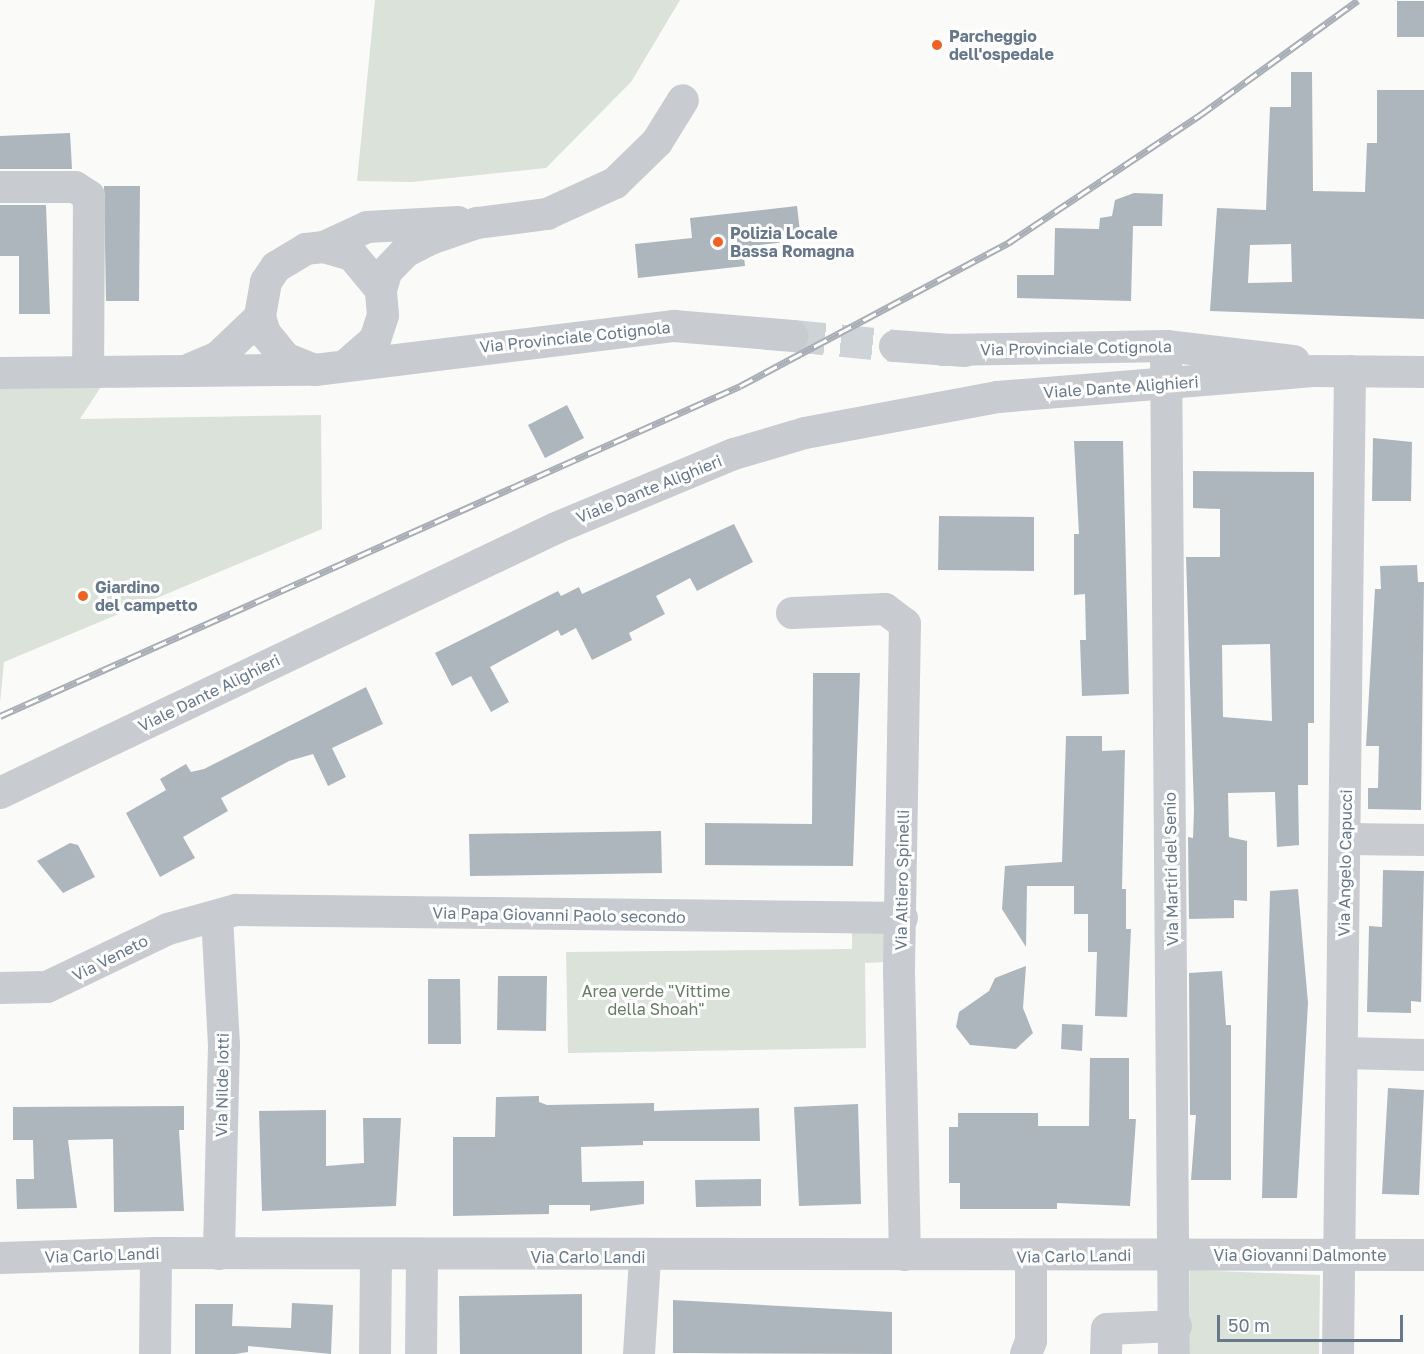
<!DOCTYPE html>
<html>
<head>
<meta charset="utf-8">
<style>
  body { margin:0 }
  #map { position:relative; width:1424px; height:1354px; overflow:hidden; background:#fafaf8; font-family:"Golos Text",sans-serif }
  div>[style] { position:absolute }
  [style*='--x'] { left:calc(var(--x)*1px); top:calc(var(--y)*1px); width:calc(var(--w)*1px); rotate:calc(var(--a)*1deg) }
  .green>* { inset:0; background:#dbe2d9 }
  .building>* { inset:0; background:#aeb6bd }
  .minor-tunnel>* { height:32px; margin-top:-16px; transform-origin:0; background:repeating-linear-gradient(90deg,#ced3d7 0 32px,transparent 0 48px) }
  .minor>* { height:32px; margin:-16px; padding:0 16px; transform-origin:16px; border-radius:16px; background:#c8cbd0 }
  .rail>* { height:7px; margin-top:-3.5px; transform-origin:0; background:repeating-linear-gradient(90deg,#fff 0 14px,#a8aeb5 0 28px); box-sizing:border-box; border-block:2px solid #a8aeb5 }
  .dots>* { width:16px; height:16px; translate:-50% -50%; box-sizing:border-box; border:3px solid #fff; border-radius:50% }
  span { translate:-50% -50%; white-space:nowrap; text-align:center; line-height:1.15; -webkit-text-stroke:6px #fff; paint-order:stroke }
  .poi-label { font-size:16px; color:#67788b; font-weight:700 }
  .left { translate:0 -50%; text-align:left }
  .street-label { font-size:16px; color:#67788b }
  .park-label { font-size:16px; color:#667b63 }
  .scale { position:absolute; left:1217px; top:1315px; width:186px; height:27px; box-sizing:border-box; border:3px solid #67788b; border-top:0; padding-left:8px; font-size:18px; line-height:21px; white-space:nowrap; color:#67788b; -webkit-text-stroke:4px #fff; paint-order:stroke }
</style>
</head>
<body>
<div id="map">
  <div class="green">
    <i style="clip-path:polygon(375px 0,680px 0,631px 82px,546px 168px,412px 182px,357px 181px)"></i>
    <i style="clip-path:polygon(104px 382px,80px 419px,321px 415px,322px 529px,4px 662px,0 703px,0 384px)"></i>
    <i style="clip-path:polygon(852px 928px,884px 929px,885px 962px,865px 963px,866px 1048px,568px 1053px,566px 952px,852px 949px)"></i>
    <i style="clip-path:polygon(1190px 1270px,1320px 1275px,1319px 1354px,1190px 1354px)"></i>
  </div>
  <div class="building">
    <i style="clip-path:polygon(1397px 1px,1424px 1px,1424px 37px,1397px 37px)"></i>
    <i style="clip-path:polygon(evenodd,1291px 72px,1312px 72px,1313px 191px,1365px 192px,1367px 143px,1377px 143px,1377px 90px,1424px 90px,1424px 319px,1210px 311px,1217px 208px,1266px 210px,1270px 107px,1291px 107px,1291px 72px,1291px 244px,1292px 282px,1248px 283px,1250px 245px,1291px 244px)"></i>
    <i style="clip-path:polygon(70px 133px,72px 169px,0 169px,0 136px)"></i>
    <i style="clip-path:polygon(104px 186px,140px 186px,139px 301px,106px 301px)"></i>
    <i style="clip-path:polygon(1134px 193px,1163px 194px,1162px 226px,1133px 226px,1131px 301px,1017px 298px,1017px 275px,1054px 275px,1055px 228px,1099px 229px,1100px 218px,1112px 216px,1115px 200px)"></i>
    <i style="clip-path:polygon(0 205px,46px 205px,50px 314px,19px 314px,19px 256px,0 256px)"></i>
    <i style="clip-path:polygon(797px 206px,801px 240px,743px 247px,745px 266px,638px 278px,635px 244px,692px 238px,690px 218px)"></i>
    <i style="clip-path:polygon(567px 405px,584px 438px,545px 458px,528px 425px)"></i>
    <i style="clip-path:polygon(1373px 438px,1412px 442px,1411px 501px,1372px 501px)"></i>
    <i style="clip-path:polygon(1074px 441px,1123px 441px,1129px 694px,1082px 696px,1080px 640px,1086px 640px,1085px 594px,1074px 595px,1074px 534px,1079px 534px)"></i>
    <i style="clip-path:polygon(evenodd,1193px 471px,1314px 472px,1314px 723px,1308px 723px,1308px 785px,1298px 785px,1299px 845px,1277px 847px,1275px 792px,1228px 793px,1229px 837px,1247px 841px,1247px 901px,1234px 900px,1234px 918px,1189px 919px,1188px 837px,1193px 838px,1194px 810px,1186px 557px,1220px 557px,1220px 509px,1193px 508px,1193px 471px,1270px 644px,1272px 721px,1223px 717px,1222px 645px,1270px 644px)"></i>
    <i style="clip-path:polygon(939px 516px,1034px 517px,1034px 571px,938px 570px)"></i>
    <i style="clip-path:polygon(734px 524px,753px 562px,697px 591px,690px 578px,656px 596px,665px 614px,629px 633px,632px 640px,592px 660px,576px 628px,561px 636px,558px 630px,490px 667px,509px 702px,491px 712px,471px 676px,452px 686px,435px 653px,558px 591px,561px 596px,579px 587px,582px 594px)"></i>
    <i style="clip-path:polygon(1417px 565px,1418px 582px,1424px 582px,1421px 810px,1368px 809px,1368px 788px,1378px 788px,1379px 746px,1366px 746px,1375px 589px,1381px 589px,1380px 566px)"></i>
    <i style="clip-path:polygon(813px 673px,860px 673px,853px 866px,705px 865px,705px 823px,812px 824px)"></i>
    <i style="clip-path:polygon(366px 687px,383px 724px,332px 748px,346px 777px,328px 786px,313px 754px,289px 761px,221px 798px,228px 811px,183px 837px,195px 858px,160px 877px,126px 813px,166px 790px,160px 779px,186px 764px,191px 772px,204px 769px)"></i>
    <i style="clip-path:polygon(1066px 736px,1102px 736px,1102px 751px,1125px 750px,1122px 889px,1126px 889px,1126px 929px,1131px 929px,1127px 1017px,1095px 1016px,1097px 952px,1088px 952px,1088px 914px,1074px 914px,1074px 886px,1027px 886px,1026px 947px,1002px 909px,1005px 866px,1062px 862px)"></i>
    <i style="clip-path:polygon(661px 831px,662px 873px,470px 876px,469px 834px)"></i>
    <i style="clip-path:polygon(70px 843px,78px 845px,95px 877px,63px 893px,37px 861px)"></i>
    <i style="clip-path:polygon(1383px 870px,1424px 871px,1421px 1002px,1411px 1001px,1411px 1013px,1367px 1012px,1369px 926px,1382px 927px)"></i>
    <i style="clip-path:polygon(1298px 889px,1308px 1003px,1297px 1198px,1262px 1198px,1270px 891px)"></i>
    <i style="clip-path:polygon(1026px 966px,1023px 1008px,1033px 1033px,1016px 1049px,970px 1045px,956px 1027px,959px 1012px,989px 991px,995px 978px)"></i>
    <i style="clip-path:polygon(1222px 971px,1226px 1025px,1231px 1025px,1231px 1180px,1191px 1180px,1196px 1115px,1190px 1115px,1189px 973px)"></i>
    <i style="clip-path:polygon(498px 976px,547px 976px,546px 1031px,497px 1030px)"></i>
    <i style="clip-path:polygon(428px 979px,460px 979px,461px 1044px,428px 1044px)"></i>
    <i style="clip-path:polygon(1062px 1024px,1083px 1025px,1082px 1051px,1061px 1049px)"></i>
    <i style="clip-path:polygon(1090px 1058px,1129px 1058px,1129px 1119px,1136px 1119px,1130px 1206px,1057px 1203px,1057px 1209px,960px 1209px,960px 1183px,949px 1183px,949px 1127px,958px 1127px,958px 1113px,1038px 1113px,1038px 1126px,1089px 1126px)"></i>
    <i style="clip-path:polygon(1388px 1088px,1424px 1090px,1419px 1195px,1382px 1194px)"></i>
    <i style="clip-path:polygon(539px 1096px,539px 1102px,547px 1105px,654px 1103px,654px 1111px,759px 1108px,760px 1141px,643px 1141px,643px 1145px,581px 1147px,582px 1182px,644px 1181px,644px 1204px,590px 1211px,590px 1205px,549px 1205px,549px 1214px,453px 1216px,453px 1137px,495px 1137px,496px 1097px)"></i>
    <i style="clip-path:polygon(858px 1104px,861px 1204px,799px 1206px,794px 1107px)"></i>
    <i style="clip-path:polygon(184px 1106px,184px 1130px,179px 1130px,184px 1211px,114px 1212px,113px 1139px,68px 1140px,77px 1208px,17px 1209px,16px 1179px,34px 1179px,33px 1140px,13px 1140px,13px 1107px)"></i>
    <i style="clip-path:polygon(326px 1110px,326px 1166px,364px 1163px,363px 1118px,401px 1118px,396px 1206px,262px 1211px,259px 1111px)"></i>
    <i style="clip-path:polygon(761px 1179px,761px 1206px,696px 1207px,695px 1180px)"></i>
    <i style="clip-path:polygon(582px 1294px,582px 1354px,460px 1354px,459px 1296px)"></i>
    <i style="clip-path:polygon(673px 1300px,892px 1312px,892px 1354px,673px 1353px)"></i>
    <i style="clip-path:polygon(292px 1303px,333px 1305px,331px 1354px,248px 1346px,248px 1352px,235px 1354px,195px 1354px,195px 1304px,233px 1304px,232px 1326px,291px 1328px)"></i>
  </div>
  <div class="minor-tunnel">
    <i style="--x:793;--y:336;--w:102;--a:5.6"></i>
  </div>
  <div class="minor">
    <i style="--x:0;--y:187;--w:75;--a:0"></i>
    <i style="--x:75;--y:187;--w:17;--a:33"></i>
    <i style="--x:89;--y:196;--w:176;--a:90.3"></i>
    <i style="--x:324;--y:247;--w:47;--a:-24.9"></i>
    <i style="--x:367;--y:227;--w:91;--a:-3.1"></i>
    <i style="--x:381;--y:290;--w:19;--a:-74"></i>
    <i style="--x:386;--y:272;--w:28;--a:-46"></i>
    <i style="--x:405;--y:252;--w:28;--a:-27"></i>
    <i style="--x:430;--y:239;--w:50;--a:-18.8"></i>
    <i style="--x:477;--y:223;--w:71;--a:-7.3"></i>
    <i style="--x:547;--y:214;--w:75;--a:-24.5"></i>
    <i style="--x:615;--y:183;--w:59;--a:-44.3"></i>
    <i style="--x:657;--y:142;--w:49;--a:-58.2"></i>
    <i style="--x:895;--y:346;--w:70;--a:4.1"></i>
    <i style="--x:1166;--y:346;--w:1008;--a:89.55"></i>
    <i style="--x:943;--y:350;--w:223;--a:-1"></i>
    <i style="--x:1166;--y:346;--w:129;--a:6.7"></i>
    <i style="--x:346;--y:365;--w:38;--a:-41"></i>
    <i style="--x:375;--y:340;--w:26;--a:-72"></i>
    <i style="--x:383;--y:315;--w:25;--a:-95"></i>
    <i style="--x:381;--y:290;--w:45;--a:-129.6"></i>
    <i style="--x:352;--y:255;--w:29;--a:-164"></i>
    <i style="--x:324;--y:247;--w:18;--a:174"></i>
    <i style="--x:306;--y:249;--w:35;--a:149"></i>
    <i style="--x:276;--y:267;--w:18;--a:124"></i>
    <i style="--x:266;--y:282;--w:36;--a:100"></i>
    <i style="--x:260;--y:317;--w:17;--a:73"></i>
    <i style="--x:265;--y:333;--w:32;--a:51"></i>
    <i style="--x:285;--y:358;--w:32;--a:22"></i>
    <i style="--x:315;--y:370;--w:362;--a:-7"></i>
    <i style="--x:674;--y:326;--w:119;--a:4.8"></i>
    <i style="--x:190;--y:369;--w:30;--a:-23"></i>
    <i style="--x:218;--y:357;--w:58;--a:-43.6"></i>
    <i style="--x:0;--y:373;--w:308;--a:-0.6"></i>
    <i style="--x:792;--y:613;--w:93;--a:-2.5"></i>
    <i style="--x:885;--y:609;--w:25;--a:37"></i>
    <i style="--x:905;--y:624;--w:347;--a:91"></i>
    <i style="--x:899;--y:971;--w:284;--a:88.8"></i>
    <i style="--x:0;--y:793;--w:616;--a:-25.48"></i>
    <i style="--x:556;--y:528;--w:193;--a:-22.6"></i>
    <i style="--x:734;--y:454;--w:74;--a:-16.5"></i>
    <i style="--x:805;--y:433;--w:196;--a:-10.6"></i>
    <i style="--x:998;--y:397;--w:316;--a:-4.7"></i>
    <i style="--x:1313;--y:371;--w:111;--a:0.5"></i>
    <i style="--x:1346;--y:839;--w:78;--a:0.7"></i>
    <i style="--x:217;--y:916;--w:129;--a:86.9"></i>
    <i style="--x:224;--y:1045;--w:209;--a:91.4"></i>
    <i style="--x:0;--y:988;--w:47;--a:-1.2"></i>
    <i style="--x:47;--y:987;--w:134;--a:-25.6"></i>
    <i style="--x:168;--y:929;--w:71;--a:-15.6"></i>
    <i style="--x:236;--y:910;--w:666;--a:0.69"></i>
    <i style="--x:1342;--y:1053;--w:82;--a:1.4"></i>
    <i style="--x:0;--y:1258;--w:156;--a:-1.8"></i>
    <i style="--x:156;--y:1253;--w:1268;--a:0.09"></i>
    <i style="--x:155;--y:1354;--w:101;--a:-89.4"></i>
    <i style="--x:375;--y:1354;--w:99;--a:-89.4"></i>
    <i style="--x:421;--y:1354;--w:98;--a:-89.4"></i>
    <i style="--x:639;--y:1354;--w:96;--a:-86.4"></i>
    <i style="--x:1026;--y:1354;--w:14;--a:-69"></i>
    <i style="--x:1031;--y:1341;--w:84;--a:-90"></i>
    <i style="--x:1106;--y:1354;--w:25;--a:-88"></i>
    <i style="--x:1107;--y:1329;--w:69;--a:-2.5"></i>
    <i style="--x:1338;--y:1354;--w:983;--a:-89.3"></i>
  </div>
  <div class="rail">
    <i style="--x:0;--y:716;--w:810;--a:-24.03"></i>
    <i style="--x:740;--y:386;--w:304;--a:-28.1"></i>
    <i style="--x:1008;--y:243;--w:231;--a:-33.7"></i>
    <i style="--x:1200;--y:115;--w:195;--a:-36"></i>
  </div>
  <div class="dots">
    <i style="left:937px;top:45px;background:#ef6223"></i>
    <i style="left:718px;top:242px;background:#ef6223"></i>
    <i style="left:83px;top:596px;background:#ef6223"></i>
  </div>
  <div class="poi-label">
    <span class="left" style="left:949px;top:45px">Parcheggio<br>dell'ospedale</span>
    <span class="left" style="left:730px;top:242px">Polizia Locale<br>Bassa Romagna</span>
    <span class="left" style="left:95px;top:596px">Giardino<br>del campetto</span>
  </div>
  <div class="street-label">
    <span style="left:575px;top:337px;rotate:-6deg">Via Provinciale Cotignola</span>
    <span style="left:1076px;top:348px;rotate:-1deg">Via Provinciale Cotignola</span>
    <span style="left:1121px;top:387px;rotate:-4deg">Viale Dante Alighieri</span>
    <span style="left:649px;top:489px;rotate:-22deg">Viale Dante Alighieri</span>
    <span style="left:209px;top:693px;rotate:-26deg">Viale Dante Alighieri</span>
    <span style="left:1345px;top:863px;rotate:-89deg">Via Angelo Capucci</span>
    <span style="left:1171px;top:869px;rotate:-91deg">Via Martiri del Senio</span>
    <span style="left:902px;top:880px;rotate:-89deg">Via Altiero Spinelli</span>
    <span style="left:559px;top:915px;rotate:1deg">Via Papa Giovanni Paolo secondo</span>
    <span style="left:110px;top:958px;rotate:-27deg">Via Veneto</span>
    <span style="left:222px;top:1085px;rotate:-89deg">Via Nilde Iotti</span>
    <span style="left:102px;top:1255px;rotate:-2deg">Via Carlo Landi</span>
    <span style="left:1300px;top:1255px">Via Giovanni Dalmonte</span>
    <span style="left:1074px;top:1256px;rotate:-1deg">Via Carlo Landi</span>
    <span style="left:588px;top:1257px">Via Carlo Landi</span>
  </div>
  <div class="park-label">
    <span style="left:656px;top:1000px">Area verde "Vittime<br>della Shoah"</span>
  </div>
  <div class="scale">50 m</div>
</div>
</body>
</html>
